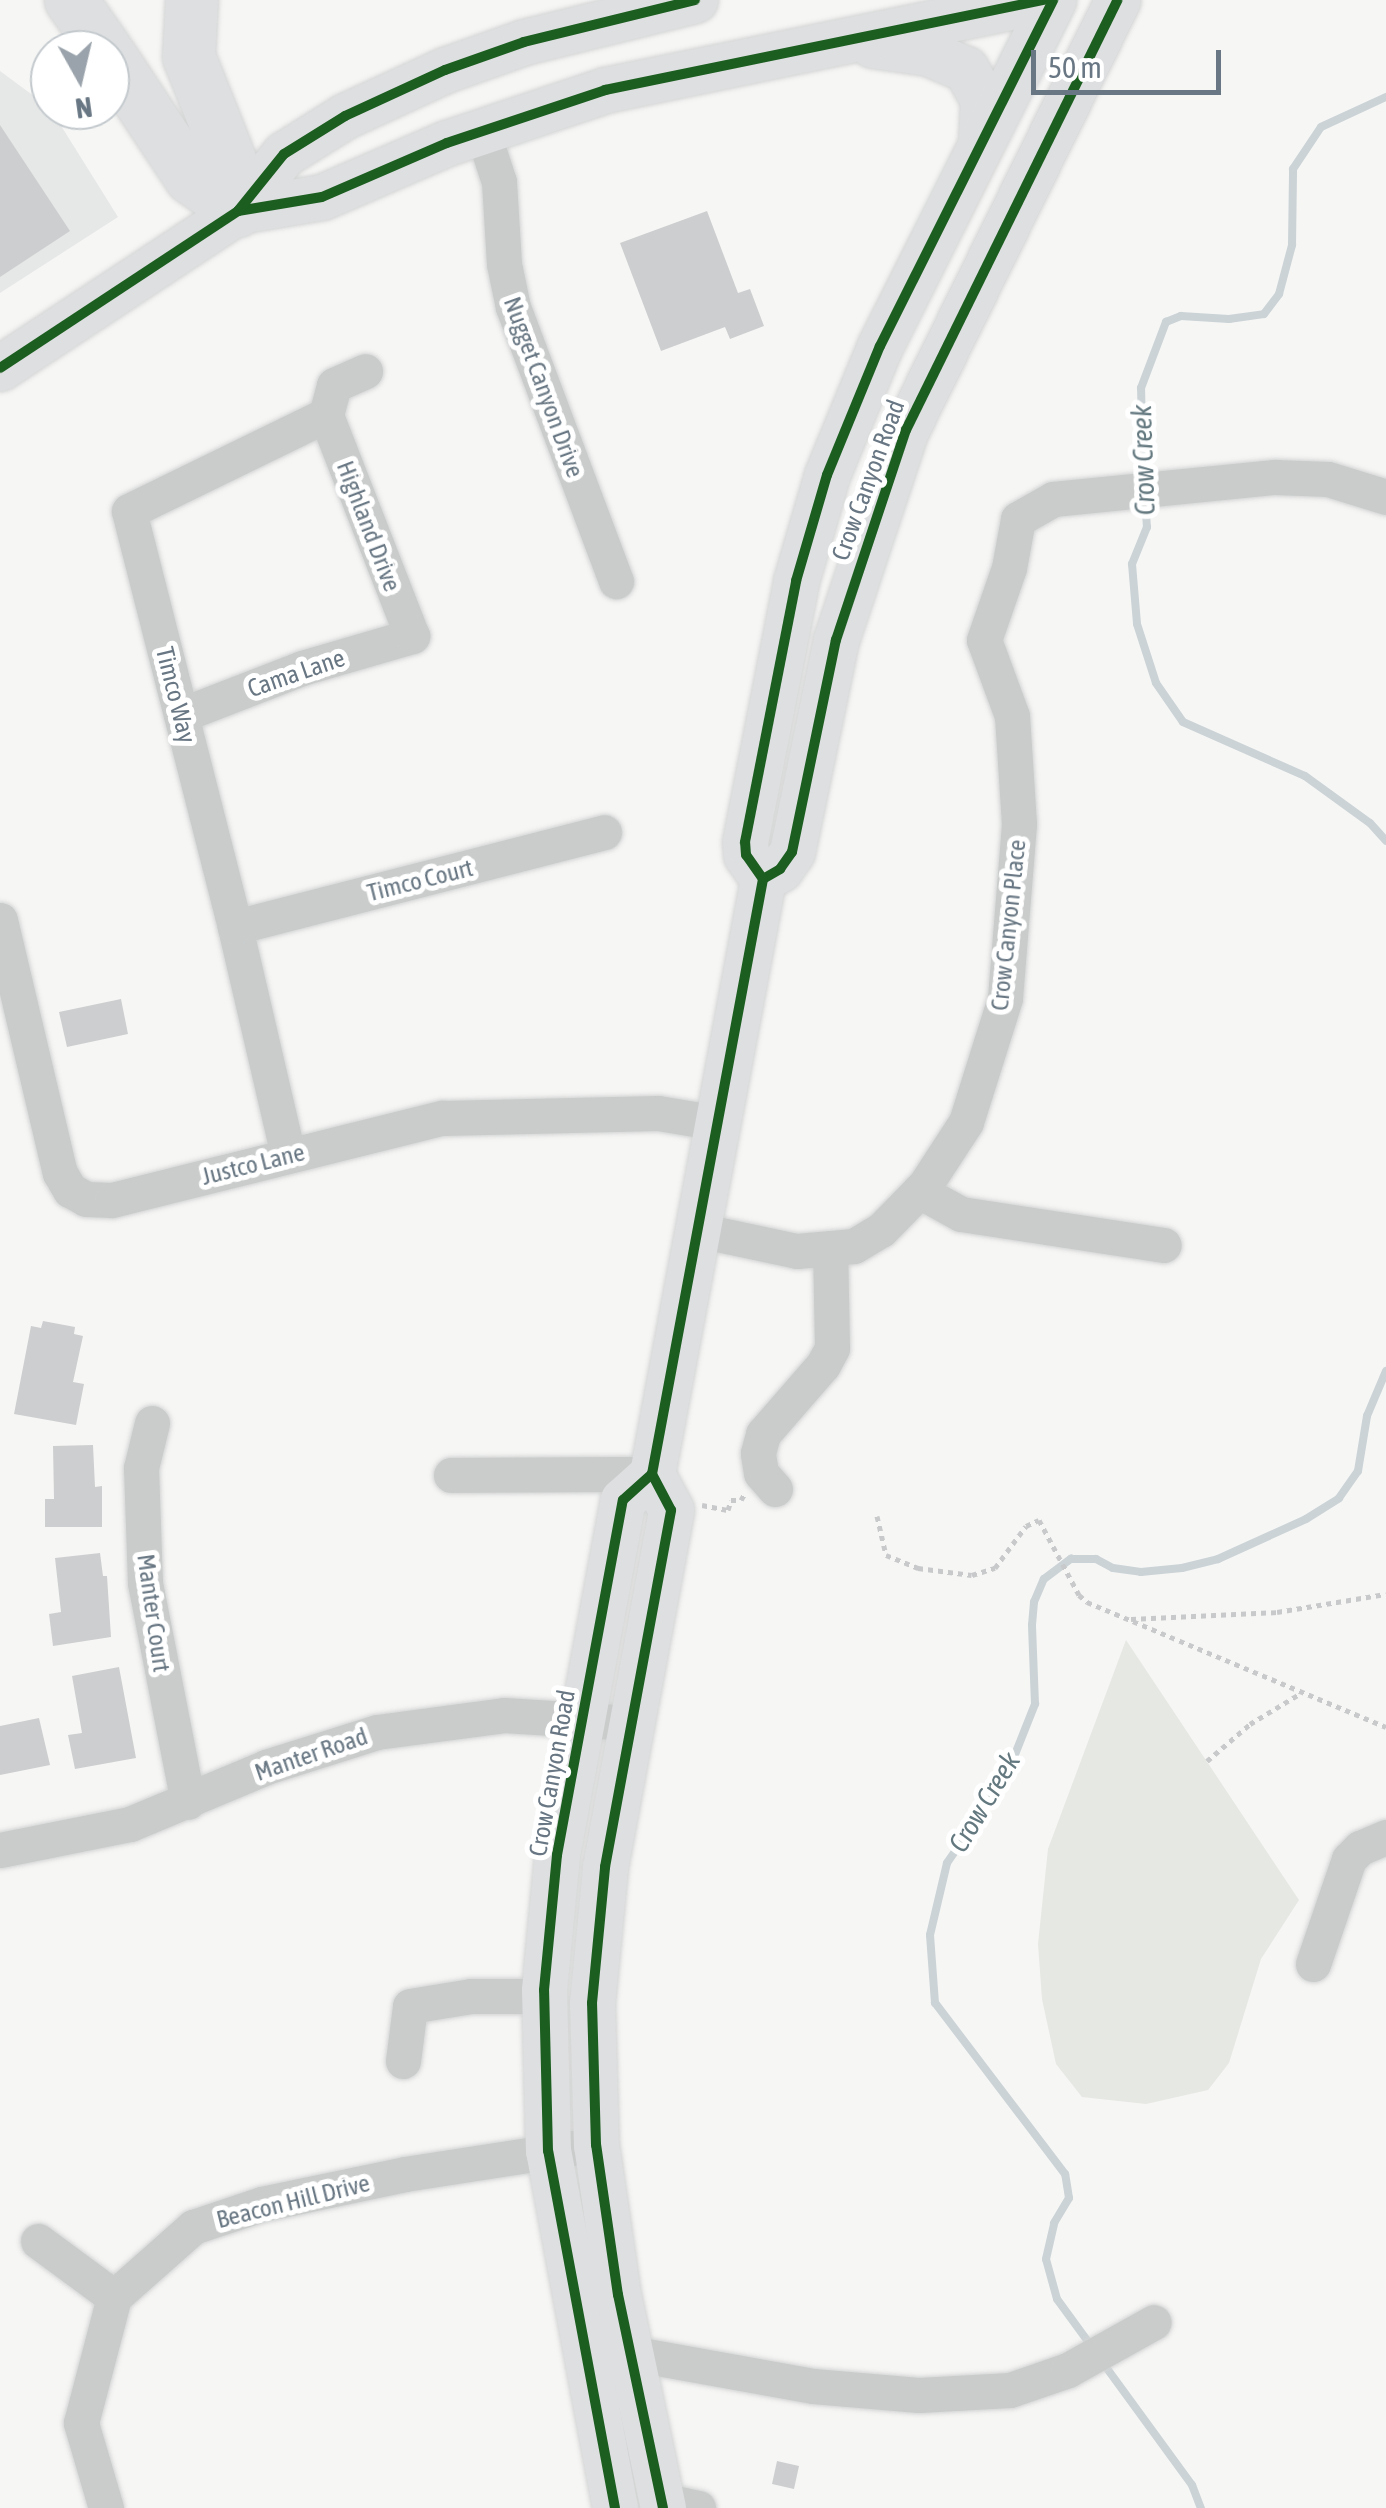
<!DOCTYPE html>
<html>
<head>
<meta charset="utf-8">
<style>
  body { margin:0 }
  #map { position:relative; width:1386px; height:2508px; overflow:hidden; background:#f6f6f5; font-family:"Asap Condensed",sans-serif }
  div>[style] { position:absolute }
  [style*='--x'] { left:calc(var(--x)*1px); top:calc(var(--y)*1px); width:calc(var(--w)*1px); rotate:calc(var(--a)*1deg) }
  .built>* { inset:0; background:#e6e7e7 }
  .green>* { inset:0; background:#e6e8e3 }
  .stream>* { height:8px; margin:-4px; padding:0 4px; transform-origin:4px; border-radius:4px; background:#cbd3d6 }
  .building>* { inset:0; background:#cdcecf }
  .path>* { height:5px; margin-top:-2.5px; transform-origin:0; background:repeating-linear-gradient(90deg,#c8c9ca 0 5px,transparent 0 10px) }
  .roads { filter:drop-shadow(0 0 2px #d3d4d4) drop-shadow(0 0 2px #d3d4d4) }
  .minor>* { height:35px; margin:-17.5px; padding:0 17.5px; transform-origin:17.5px; border-radius:17.5px; background:#cacccc }
  .major>* { height:45px; margin:-22.5px; padding:0 22.5px; transform-origin:22.5px; border-radius:22.5px; background:#dedfe0 }
  .highway>* { height:52px; margin:-26px; padding:0 26px; transform-origin:26px; border-radius:26px; background:#dedfe0 }
  .cycleway>* { height:10px; margin:-5px; padding:0 5px; transform-origin:5px; border-radius:5px; background:#1b5e20 }
  span { translate:-50% -50%; white-space:nowrap; text-align:center; line-height:1.15; -webkit-text-stroke:10px #fff; paint-order:stroke }
  .street-label { font-size:25px; color:#687783 }
  .water-label { font-size:28px; color:#63787f; font-style:italic }
  .north { position:absolute; left:30px; top:30px; width:100px; height:100px; box-sizing:border-box; background:#fff; border:2px solid #c3c9cd; border-radius:50%; rotate:172deg; font-size:28px; font-weight:700; line-height:40px; text-align:center; color:#687783 }
  .north::after { content:''; display:block; margin:auto; width:35px; height:45px; background:#9aa3ab; clip-path:polygon(50% 0,100% 100%,50% 72%,0 100%) }
  .scale { position:absolute; left:1031px; top:50px; width:190px; height:45px; box-sizing:border-box; border:5px solid #687783; border-top:0; padding-left:12px; font-size:30px; line-height:35px; white-space:nowrap; color:#687783; -webkit-text-stroke:8px #fff; paint-order:stroke }
</style>
</head>
<body>
<div id="map">
  <div class="built">
    <i style="clip-path:polygon(0 71px,50px 108px,118px 217px,0 293px)"></i>
  </div>
  <div class="green">
    <i style="clip-path:polygon(1126px 1640px,1299px 1900px,1261px 1959px,1229px 2063px,1208px 2090px,1146px 2104px,1082px 2097px,1056px 2064px,1042px 1999px,1038px 1944px,1048px 1849px)"></i>
  </div>
  <div class="stream">
    <i style="--x:1143;--y:480;--w:92;--a:-91.2"></i>
    <i style="--x:1141;--y:388;--w:71;--a:-69.3"></i>
    <i style="--x:1166;--y:322;--w:16;--a:-22"></i>
    <i style="--x:1181;--y:316;--w:48;--a:3.6"></i>
    <i style="--x:1229;--y:319;--w:35;--a:-8"></i>
    <i style="--x:1264;--y:314;--w:25;--a:-53"></i>
    <i style="--x:1279;--y:294;--w:51;--a:-75.1"></i>
    <i style="--x:1292;--y:245;--w:76;--a:-89.2"></i>
    <i style="--x:1293;--y:169;--w:50;--a:-56.3"></i>
    <i style="--x:1321;--y:127;--w:72;--a:-24.8"></i>
    <i style="--x:1145;--y:499;--w:28;--a:86"></i>
    <i style="--x:1147;--y:527;--w:40;--a:112"></i>
    <i style="--x:1132;--y:564;--w:60;--a:85.2"></i>
    <i style="--x:1137;--y:624;--w:62;--a:72.1"></i>
    <i style="--x:1156;--y:683;--w:47;--a:55.3"></i>
    <i style="--x:1183;--y:722;--w:133;--a:23.9"></i>
    <i style="--x:1305;--y:776;--w:80;--a:35.9"></i>
    <i style="--x:1370;--y:823;--w:24;--a:48"></i>
    <i style="--x:1092;--y:2347;--w:59;--a:-126.1"></i>
    <i style="--x:1057;--y:2299;--w:41;--a:-105.4"></i>
    <i style="--x:1046;--y:2259;--w:37;--a:-77"></i>
    <i style="--x:1054;--y:2223;--w:29;--a:-59"></i>
    <i style="--x:1069;--y:2198;--w:24;--a:-99"></i>
    <i style="--x:1065;--y:2174;--w:215;--a:-127.2"></i>
    <i style="--x:935;--y:2003;--w:68;--a:-94.2"></i>
    <i style="--x:930;--y:1935;--w:74;--a:-76.7"></i>
    <i style="--x:947;--y:1863;--w:104;--a:-55.5"></i>
    <i style="--x:1006;--y:1777;--w:79;--a:-68.3"></i>
    <i style="--x:1035;--y:1704;--w:79;--a:-92.2"></i>
    <i style="--x:1032;--y:1625;--w:23;--a:-85"></i>
    <i style="--x:1034;--y:1602;--w:25;--a:-67"></i>
    <i style="--x:1044;--y:1579;--w:34;--a:-37"></i>
    <i style="--x:1071;--y:1559;--w:25;--a:0"></i>
    <i style="--x:1096;--y:1559;--w:19;--a:28"></i>
    <i style="--x:1113;--y:1568;--w:28;--a:8"></i>
    <i style="--x:1141;--y:1572;--w:41;--a:-5.6"></i>
    <i style="--x:1182;--y:1568;--w:37;--a:-14"></i>
    <i style="--x:1218;--y:1559;--w:97;--a:-24.4"></i>
    <i style="--x:1306;--y:1519;--w:39;--a:-32"></i>
    <i style="--x:1339;--y:1498;--w:33;--a:-55"></i>
    <i style="--x:1358;--y:1471;--w:56;--a:-80.7"></i>
    <i style="--x:1367;--y:1416;--w:49;--a:-67.1"></i>
    <i style="--x:1103;--y:2363;--w:151;--a:53.9"></i>
    <i style="--x:1192;--y:2485;--w:25;--a:69"></i>
  </div>
  <div class="building">
    <i style="clip-path:polygon(0 125px,70px 231px,0 277px)"></i>
    <i style="clip-path:polygon(707px 211px,738px 293px,750px 289px,764px 326px,730px 339px,725px 327px,661px 351px,620px 243px)"></i>
    <i style="clip-path:polygon(121px 999px,128px 1034px,67px 1047px,59px 1012px)"></i>
    <i style="clip-path:polygon(43px 1321px,75px 1327px,74px 1334px,83px 1336px,73px 1382px,84px 1384px,76px 1425px,14px 1414px,31px 1326px,41px 1328px)"></i>
    <i style="clip-path:polygon(93px 1445px,95px 1487px,102px 1486px,102px 1527px,45px 1527px,45px 1499px,54px 1499px,53px 1446px)"></i>
    <i style="clip-path:polygon(100px 1553px,103px 1576px,107px 1576px,111px 1637px,53px 1646px,49px 1614px,61px 1612px,55px 1558px)"></i>
    <i style="clip-path:polygon(119px 1667px,136px 1758px,75px 1769px,68px 1735px,82px 1733px,72px 1676px)"></i>
    <i style="clip-path:polygon(39px 1718px,50px 1765px,0 1775px,0 1726px)"></i>
    <i style="clip-path:polygon(777px 2461px,799px 2466px,794px 2489px,772px 2484px)"></i>
  </div>
  <div class="path">
    <i style="--x:702;--y:1505;--w:26;--a:11"></i>
    <i style="--x:728;--y:1510;--w:10;--a:-73"></i>
    <i style="--x:731;--y:1500;--w:10;--a:0"></i>
    <i style="--x:741;--y:1500;--w:6;--a:-59"></i>
    <i style="--x:877;--y:1516;--w:40;--a:77"></i>
    <i style="--x:886;--y:1555;--w:35;--a:22"></i>
    <i style="--x:918;--y:1568;--w:54;--a:7.4"></i>
    <i style="--x:972;--y:1575;--w:24;--a:-17"></i>
    <i style="--x:995;--y:1568;--w:52;--a:-53.6"></i>
    <i style="--x:1026;--y:1526;--w:14;--a:-25"></i>
    <i style="--x:1039;--y:1520;--w:85;--a:61.9"></i>
    <i style="--x:1079;--y:1595;--w:11;--a:41"></i>
    <i style="--x:1087;--y:1602;--w:324;--a:22.7"></i>
    <i style="--x:1131;--y:1619;--w:146;--a:-2.7"></i>
    <i style="--x:1277;--y:1612;--w:110;--a:-9.4"></i>
    <i style="--x:1207;--y:1761;--w:57;--a:-40.7"></i>
    <i style="--x:1250;--y:1724;--w:60;--a:-31.3"></i>
  </div>
  <div class="roads">
    <div class="minor">
      <i style="--x:482;--y:130;--w:55;--a:71.9"></i>
      <i style="--x:499;--y:182;--w:82;--a:86.5"></i>
      <i style="--x:504;--y:264;--w:44;--a:78.2"></i>
      <i style="--x:513;--y:307;--w:293;--a:69.4"></i>
      <i style="--x:181;--y:715;--w:130;--a:-21.2"></i>
      <i style="--x:302;--y:668;--w:115;--a:-16.2"></i>
      <i style="--x:412;--y:636;--w:237;--a:-111.3"></i>
      <i style="--x:0;--y:920;--w:260;--a:76.7"></i>
      <i style="--x:60;--y:1173;--w:20;--a:60"></i>
      <i style="--x:70;--y:1190;--w:18;--a:29"></i>
      <i style="--x:86;--y:1199;--w:26;--a:2"></i>
      <i style="--x:112;--y:1200;--w:340;--a:-14"></i>
      <i style="--x:442;--y:1118;--w:216;--a:-1.3"></i>
      <i style="--x:658;--y:1113;--w:61;--a:9.5"></i>
      <i style="--x:235;--y:927;--w:381;--a:-14.4"></i>
      <i style="--x:288;--y:1155;--w:234;--a:-103.1"></i>
      <i style="--x:235;--y:927;--w:429;--a:-104.3"></i>
      <i style="--x:129;--y:511;--w:219;--a:-26"></i>
      <i style="--x:326;--y:415;--w:31;--a:-75"></i>
      <i style="--x:334;--y:385;--w:34;--a:-24"></i>
      <i style="--x:919;--y:1191;--w:48;--a:28.7"></i>
      <i style="--x:961;--y:1214;--w:205;--a:8.7"></i>
      <i style="--x:698;--y:1230;--w:101;--a:12"></i>
      <i style="--x:797;--y:1251;--w:57;--a:-5"></i>
      <i style="--x:854;--y:1246;--w:31;--a:-31"></i>
      <i style="--x:881;--y:1230;--w:63;--a:-45.6"></i>
      <i style="--x:925;--y:1185;--w:75;--a:-56.9"></i>
      <i style="--x:966;--y:1122;--w:130;--a:-72.5"></i>
      <i style="--x:1005;--y:998;--w:175;--a:-85.4"></i>
      <i style="--x:1019;--y:824;--w:108;--a:-93.7"></i>
      <i style="--x:1012;--y:716;--w:81;--a:-110.2"></i>
      <i style="--x:984;--y:640;--w:76;--a:-70.9"></i>
      <i style="--x:1009;--y:568;--w:50;--a:-79.6"></i>
      <i style="--x:1018;--y:519;--w:40;--a:-29.7"></i>
      <i style="--x:1053;--y:499;--w:223;--a:-5.7"></i>
      <i style="--x:1275;--y:477;--w:53;--a:2.2"></i>
      <i style="--x:1328;--y:479;--w:61;--a:17.2"></i>
      <i style="--x:152;--y:1423;--w:46;--a:103.7"></i>
      <i style="--x:141;--y:1468;--w:115;--a:88"></i>
      <i style="--x:145;--y:1583;--w:223;--a:78.9"></i>
      <i style="--x:451;--y:1475;--w:201;--a:-0.3"></i>
      <i style="--x:775;--y:1489;--w:21;--a:-131"></i>
      <i style="--x:761;--y:1473;--w:20;--a:-99"></i>
      <i style="--x:758;--y:1453;--w:20;--a:-75"></i>
      <i style="--x:763;--y:1434;--w:91;--a:-49"></i>
      <i style="--x:823;--y:1365;--w:19;--a:-62"></i>
      <i style="--x:832;--y:1348;--w:100;--a:-91.1"></i>
      <i style="--x:0;--y:1850;--w:133;--a:-11.3"></i>
      <i style="--x:130;--y:1824;--w:147;--a:-22.7"></i>
      <i style="--x:266;--y:1767;--w:116;--a:-17.5"></i>
      <i style="--x:377;--y:1732;--w:128;--a:-7.6"></i>
      <i style="--x:504;--y:1715;--w:128;--a:3.6"></i>
      <i style="--x:1313;--y:1964;--w:111;--a:-71.1"></i>
      <i style="--x:1349;--y:1859;--w:16;--a:-45"></i>
      <i style="--x:1360;--y:1848;--w:28;--a:-23"></i>
      <i style="--x:403;--y:2061;--w:55;--a:-82.7"></i>
      <i style="--x:410;--y:2006;--w:62;--a:-9.3"></i>
      <i style="--x:471;--y:1996;--w:73;--a:0"></i>
      <i style="--x:38;--y:2241;--w:94;--a:36.4"></i>
      <i style="--x:630;--y:2353;--w:186;--a:10.2"></i>
      <i style="--x:813;--y:2386;--w:106;--a:4.9"></i>
      <i style="--x:919;--y:2395;--w:91;--a:-3.1"></i>
      <i style="--x:1010;--y:2390;--w:61;--a:-19"></i>
      <i style="--x:1068;--y:2370;--w:98;--a:-29.2"></i>
      <i style="--x:661;--y:2500;--w:38;--a:12"></i>
      <i style="--x:106;--y:2508;--w:89;--a:-106.4"></i>
      <i style="--x:81;--y:2423;--w:130;--a:-75.3"></i>
      <i style="--x:114;--y:2297;--w:106;--a:-41.5"></i>
      <i style="--x:193;--y:2227;--w:73;--a:-18.4"></i>
      <i style="--x:262;--y:2204;--w:146;--a:-11.8"></i>
      <i style="--x:405;--y:2174;--w:170;--a:-8.8"></i>
    </div>
    <div class="major">
      <i style="--x:872;--y:45;--w:57;--a:8.1"></i>
      <i style="--x:928;--y:53;--w:41;--a:22.8"></i>
      <i style="--x:966;--y:69;--w:35;--a:61"></i>
      <i style="--x:983;--y:100;--w:41;--a:92.8"></i>
      <i style="--x:238;--y:211;--w:85;--a:-9.5"></i>
      <i style="--x:322;--y:197;--w:136;--a:-23.4"></i>
      <i style="--x:447;--y:143;--w:167;--a:-18.5"></i>
      <i style="--x:605;--y:90;--w:449;--a:-11.6"></i>
      <i style="--x:0;--y:368;--w:285;--a:-33.4"></i>
      <i style="--x:238;--y:211;--w:73;--a:-51.1"></i>
      <i style="--x:284;--y:154;--w:72;--a:-31.9"></i>
      <i style="--x:345;--y:116;--w:110;--a:-24.7"></i>
      <i style="--x:445;--y:70;--w:84;--a:-19.5"></i>
      <i style="--x:524;--y:42;--w:176;--a:-13.8"></i>
      <i style="--x:763;--y:879;--w:20;--a:-30"></i>
      <i style="--x:780;--y:869;--w:21;--a:-55"></i>
      <i style="--x:792;--y:852;--w:217;--a:-78.3"></i>
      <i style="--x:836;--y:640;--w:221;--a:-71.6"></i>
      <i style="--x:906;--y:430;--w:479;--a:-63.8"></i>
      <i style="--x:615;--y:2508;--w:363;--a:-100.6"></i>
      <i style="--x:548;--y:2151;--w:161;--a:-91.4"></i>
      <i style="--x:544;--y:1990;--w:136;--a:-84.5"></i>
      <i style="--x:557;--y:1855;--w:361;--a:-79.5"></i>
      <i style="--x:623;--y:1500;--w:39;--a:-42"></i>
      <i style="--x:663;--y:2508;--w:218;--a:-101.9"></i>
      <i style="--x:618;--y:2295;--w:152;--a:-98.3"></i>
      <i style="--x:596;--y:2145;--w:142;--a:-91.6"></i>
      <i style="--x:592;--y:2003;--w:137;--a:-84.5"></i>
      <i style="--x:605;--y:1867;--w:363;--a:-79.5"></i>
      <i style="--x:671;--y:1510;--w:41;--a:-117.8"></i>
      <i style="--x:652;--y:1474;--w:605;--a:-79.43"></i>
      <i style="--x:763;--y:879;--w:29;--a:-125"></i>
      <i style="--x:746;--y:855;--w:13;--a:-94"></i>
      <i style="--x:745;--y:842;--w:266;--a:-78.9"></i>
      <i style="--x:796;--y:581;--w:110;--a:-73.7"></i>
      <i style="--x:827;--y:475;--w:139;--a:-67.7"></i>
      <i style="--x:880;--y:346;--w:387;--a:-63.4"></i>
    </div>
    <div class="highway">
      <i style="--x:71;--y:0;--w:61;--a:55"></i>
      <i style="--x:110;--y:56;--w:146;--a:56.4"></i>
      <i style="--x:191;--y:178;--w:57;--a:35.1"></i>
      <i style="--x:238;--y:211;--w:41;--a:-95.6"></i>
      <i style="--x:234;--y:170;--w:122;--a:-111.7"></i>
      <i style="--x:189;--y:57;--w:57;--a:-87"></i>
    </div>
  </div>
  <div class="cycleway">
    <i style="--x:238;--y:211;--w:85;--a:-9.5"></i>
    <i style="--x:322;--y:197;--w:136;--a:-23.4"></i>
    <i style="--x:447;--y:143;--w:167;--a:-18.5"></i>
    <i style="--x:605;--y:90;--w:449;--a:-11.6"></i>
    <i style="--x:0;--y:368;--w:285;--a:-33.4"></i>
    <i style="--x:238;--y:211;--w:73;--a:-51.1"></i>
    <i style="--x:284;--y:154;--w:72;--a:-31.9"></i>
    <i style="--x:345;--y:116;--w:110;--a:-24.7"></i>
    <i style="--x:445;--y:70;--w:84;--a:-19.5"></i>
    <i style="--x:524;--y:42;--w:176;--a:-13.8"></i>
    <i style="--x:763;--y:879;--w:20;--a:-30"></i>
    <i style="--x:780;--y:869;--w:21;--a:-55"></i>
    <i style="--x:792;--y:852;--w:217;--a:-78.3"></i>
    <i style="--x:836;--y:640;--w:221;--a:-71.6"></i>
    <i style="--x:906;--y:430;--w:479;--a:-63.8"></i>
    <i style="--x:615;--y:2508;--w:363;--a:-100.6"></i>
    <i style="--x:548;--y:2151;--w:161;--a:-91.4"></i>
    <i style="--x:544;--y:1990;--w:136;--a:-84.5"></i>
    <i style="--x:557;--y:1855;--w:361;--a:-79.5"></i>
    <i style="--x:623;--y:1500;--w:39;--a:-42"></i>
    <i style="--x:663;--y:2508;--w:218;--a:-101.9"></i>
    <i style="--x:618;--y:2295;--w:152;--a:-98.3"></i>
    <i style="--x:596;--y:2145;--w:142;--a:-91.6"></i>
    <i style="--x:592;--y:2003;--w:137;--a:-84.5"></i>
    <i style="--x:605;--y:1867;--w:363;--a:-79.5"></i>
    <i style="--x:671;--y:1510;--w:41;--a:-117.8"></i>
    <i style="--x:652;--y:1474;--w:605;--a:-79.43"></i>
    <i style="--x:763;--y:879;--w:29;--a:-125"></i>
    <i style="--x:746;--y:855;--w:13;--a:-94"></i>
    <i style="--x:745;--y:842;--w:266;--a:-78.9"></i>
    <i style="--x:796;--y:581;--w:110;--a:-73.7"></i>
    <i style="--x:827;--y:475;--w:139;--a:-67.7"></i>
    <i style="--x:880;--y:346;--w:387;--a:-63.4"></i>
  </div>
  <div class="street-label">
    <span style="left:544px;top:387px;rotate:70deg">Nugget Canyon Drive</span>
    <span style="left:868px;top:480px;rotate:-70deg">Crow Canyon Road</span>
    <span style="left:369px;top:526px;rotate:69deg">Highland Drive</span>
    <span style="left:296px;top:673px;rotate:-19deg">Cama Lane</span>
    <span style="left:176px;top:695px;rotate:76deg">Timco Way</span>
    <span style="left:420px;top:880px;rotate:-14deg">Timco Court</span>
    <span style="left:1008px;top:925px;rotate:-84deg">Crow Canyon Place</span>
    <span style="left:253px;top:1164px;rotate:-14deg">Justco Lane</span>
    <span style="left:154px;top:1613px;rotate:82deg">Manter Court</span>
    <span style="left:311px;top:1754px;rotate:-19deg">Manter Road</span>
    <span style="left:552px;top:1773px;rotate:-80deg">Crow Canyon Road</span>
    <span style="left:293px;top:2201px;rotate:-14deg">Beacon Hill Drive</span>
  </div>
  <div class="water-label">
    <span style="left:1143px;top:460px;rotate:-92deg">Crow Creek</span>
    <span style="left:984px;top:1802px;rotate:-59deg">Crow Creek</span>
  </div>
  <div class="north">N</div>
  <div class="scale">50 m</div>
</div>
</body>
</html>
